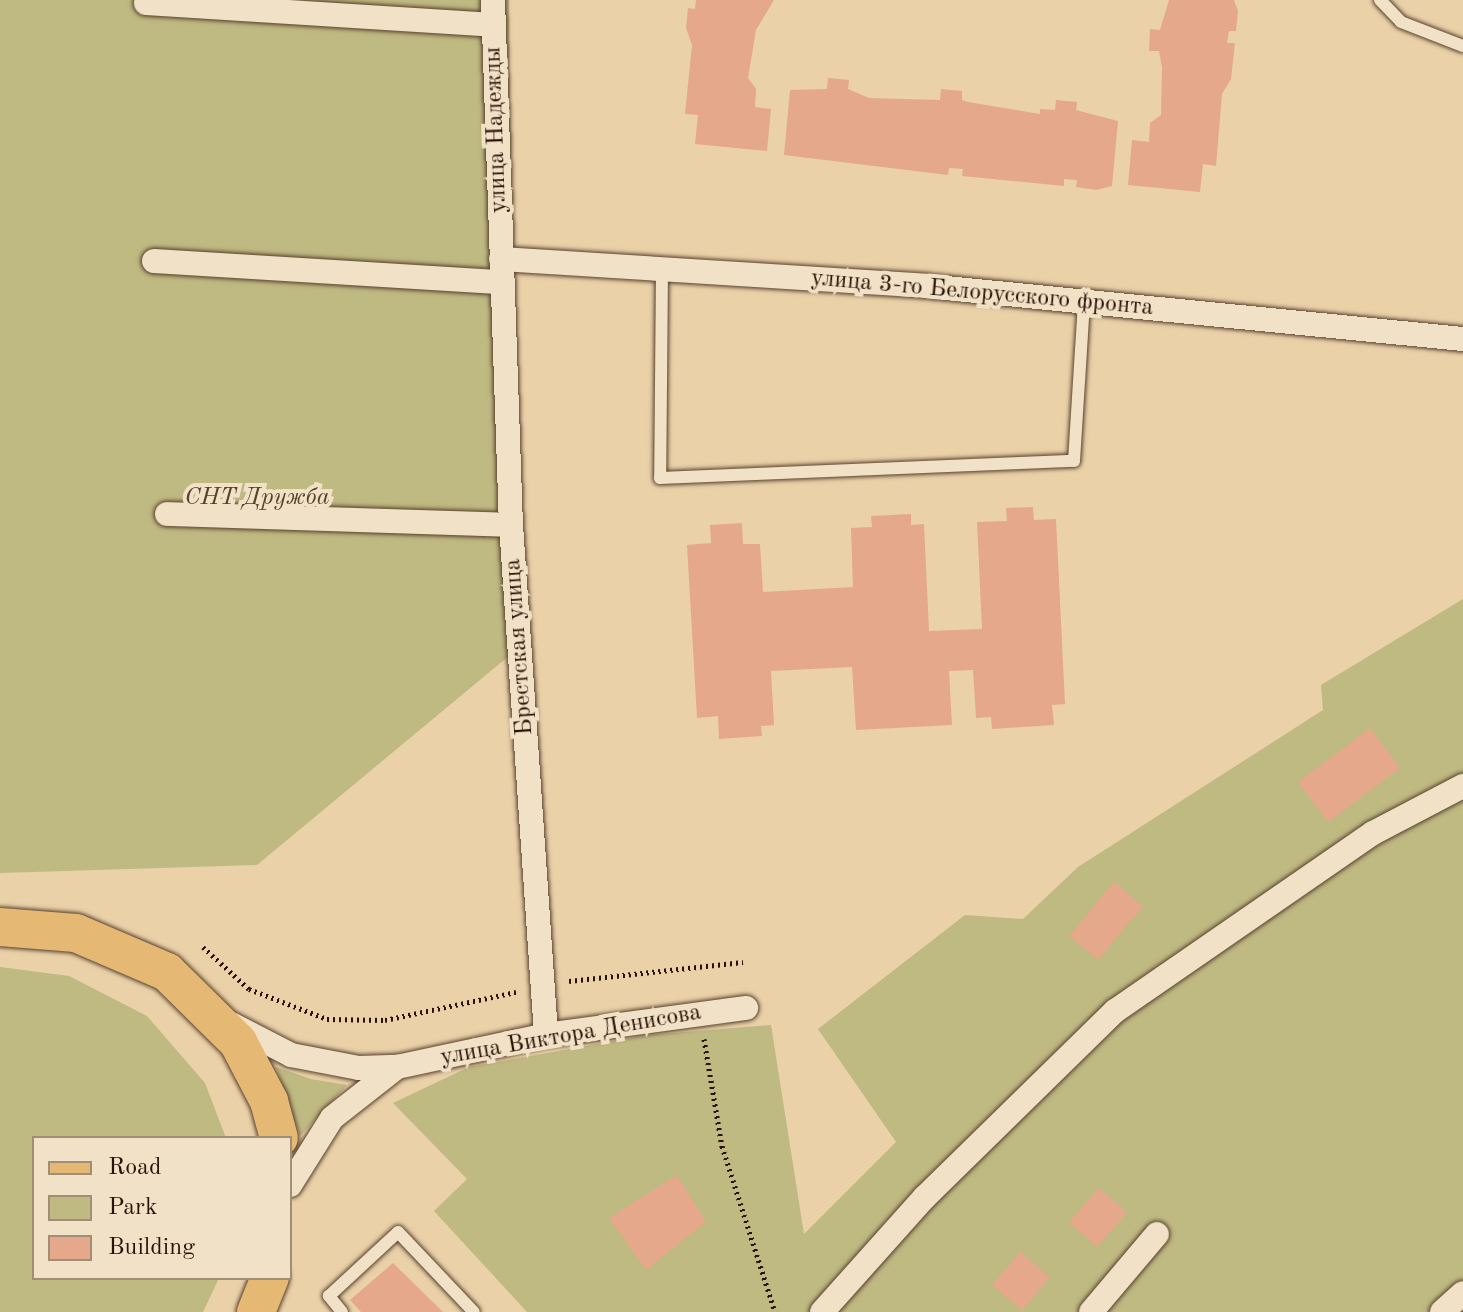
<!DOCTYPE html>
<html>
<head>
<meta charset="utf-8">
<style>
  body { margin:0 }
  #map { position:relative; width:1463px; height:1312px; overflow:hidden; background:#ead1a8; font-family:"Old Standard TT",serif }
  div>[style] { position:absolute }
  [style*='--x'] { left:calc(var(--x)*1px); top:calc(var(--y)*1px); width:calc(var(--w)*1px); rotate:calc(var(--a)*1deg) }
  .green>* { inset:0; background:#bfb982 }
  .building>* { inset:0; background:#e5a88b }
  .path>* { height:5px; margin-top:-2.5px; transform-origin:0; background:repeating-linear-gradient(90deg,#281105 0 2px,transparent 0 6px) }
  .roads { filter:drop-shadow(0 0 2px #58412e) drop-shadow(0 0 2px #58412e) }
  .lane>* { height:12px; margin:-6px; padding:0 6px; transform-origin:6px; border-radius:6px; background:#f1e1c6 }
  .street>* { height:24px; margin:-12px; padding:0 12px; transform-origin:12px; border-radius:12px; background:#f1e1c6 }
  .primary>* { height:38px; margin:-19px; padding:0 19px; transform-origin:19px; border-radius:19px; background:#e5b874 }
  span { translate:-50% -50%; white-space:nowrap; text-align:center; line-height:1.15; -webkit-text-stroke:8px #f1e1c6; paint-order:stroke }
  .street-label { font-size:24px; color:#281105 }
  .park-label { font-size:24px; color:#55432a; font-style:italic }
  .legend { position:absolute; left:32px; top:1136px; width:260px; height:144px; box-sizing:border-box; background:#f1e1c6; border:2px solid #a18e79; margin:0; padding:10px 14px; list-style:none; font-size:24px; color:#281105 }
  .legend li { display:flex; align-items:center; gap:16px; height:40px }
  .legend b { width:40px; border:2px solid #a18e79 }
</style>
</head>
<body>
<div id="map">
  <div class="green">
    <i style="clip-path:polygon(0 0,509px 0,516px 650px,257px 865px,0 873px)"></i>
    <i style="clip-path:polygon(1463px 599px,1463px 1312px,527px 1312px,434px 1211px,467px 1179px,393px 1103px,469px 1067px,648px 1035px,771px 1025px,804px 1234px,896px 1142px,818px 1029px,965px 915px,1023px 919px,1078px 867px,1323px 710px,1321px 685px)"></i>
    <i style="clip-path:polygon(0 967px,69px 976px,147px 1016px,205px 1083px,226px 1138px,34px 1138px,34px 1278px,219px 1278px,203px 1312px,0 1312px)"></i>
    <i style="clip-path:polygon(276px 1067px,311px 1079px,347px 1085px,300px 1136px)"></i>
  </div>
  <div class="building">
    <i style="clip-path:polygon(696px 0,774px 0,756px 30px,748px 78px,756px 89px,755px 107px,771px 109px,767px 151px,695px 144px,698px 115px,685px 114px,692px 45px,686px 28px,688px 8px,695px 9px)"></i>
    <i style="clip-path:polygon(1169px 0,1234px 0,1238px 11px,1236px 31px,1229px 31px,1227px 43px,1235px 43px,1231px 79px,1222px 94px,1216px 166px,1203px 164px,1200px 192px,1128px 185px,1132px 140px,1149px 142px,1150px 123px,1161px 115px,1162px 67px,1159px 51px,1149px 51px,1150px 29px,1160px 30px)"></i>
    <i style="clip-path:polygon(828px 78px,849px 80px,848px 89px,869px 98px,940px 100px,941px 89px,962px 91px,962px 100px,968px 102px,1040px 114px,1040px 109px,1055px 110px,1056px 100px,1077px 102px,1076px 110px,1118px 121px,1112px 186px,1096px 190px,1076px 187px,1077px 180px,1064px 179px,1064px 186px,962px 176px,963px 169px,949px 168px,948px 175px,784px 155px,790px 90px,827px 89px)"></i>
    <i style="clip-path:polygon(1033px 507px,1034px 520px,1056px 519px,1065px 704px,1052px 705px,1054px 725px,992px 729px,991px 717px,976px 718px,973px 670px,949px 671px,952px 725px,856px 730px,852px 667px,771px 671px,774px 725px,761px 726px,762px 736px,719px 739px,718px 716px,697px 718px,687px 545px,711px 543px,710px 525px,742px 523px,743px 544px,760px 544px,763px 592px,853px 587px,851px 528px,872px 527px,871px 516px,911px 514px,911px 525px,924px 524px,929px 631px,982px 629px,977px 522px,1007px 521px,1006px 508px)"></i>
    <i style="clip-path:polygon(1370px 728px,1400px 768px,1328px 822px,1298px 782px)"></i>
    <i style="clip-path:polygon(1114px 882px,1143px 906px,1098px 960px,1069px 936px)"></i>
    <i style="clip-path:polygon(677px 1175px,706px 1222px,646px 1270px,609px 1218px)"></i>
    <i style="clip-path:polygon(1099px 1188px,1127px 1213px,1097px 1247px,1069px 1222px)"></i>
    <i style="clip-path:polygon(1020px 1252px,1050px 1277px,1022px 1310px,992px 1285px)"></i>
    <i style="clip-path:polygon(393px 1263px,443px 1312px,361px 1312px,350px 1300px)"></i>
  </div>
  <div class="path">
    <i style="--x:203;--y:947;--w:62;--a:42.4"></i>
    <i style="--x:249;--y:989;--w:84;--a:21"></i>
    <i style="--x:327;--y:1019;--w:58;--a:1"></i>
    <i style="--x:385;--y:1020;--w:134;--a:-12.1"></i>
    <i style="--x:569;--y:981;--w:175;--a:-6.2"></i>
    <i style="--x:704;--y:1039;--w:109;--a:80.5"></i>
    <i style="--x:722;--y:1146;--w:174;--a:72.3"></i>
  </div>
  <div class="roads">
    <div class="lane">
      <i style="--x:1380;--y:0;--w:30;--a:46"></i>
      <i style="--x:1401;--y:22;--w:66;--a:21.2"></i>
      <i style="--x:662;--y:269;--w:209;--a:90.5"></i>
      <i style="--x:660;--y:478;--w:414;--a:-2.4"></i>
      <i style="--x:1074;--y:461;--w:159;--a:-86.4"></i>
      <i style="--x:342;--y:1312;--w:21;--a:-129"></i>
      <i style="--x:329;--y:1296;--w:94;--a:-42.8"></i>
      <i style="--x:398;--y:1232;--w:110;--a:46.5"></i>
    </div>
    <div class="street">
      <i style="--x:493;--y:0;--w:525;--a:88.04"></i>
      <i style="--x:511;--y:525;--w:511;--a:86.07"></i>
      <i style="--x:146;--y:3;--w:348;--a:3.6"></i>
      <i style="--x:501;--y:259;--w:426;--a:3.6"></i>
      <i style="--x:926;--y:286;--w:540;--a:5.64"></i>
      <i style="--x:154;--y:261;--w:348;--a:3.5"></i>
      <i style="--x:167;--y:514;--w:344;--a:1.8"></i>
      <i style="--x:231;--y:1024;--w:68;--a:27.3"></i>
      <i style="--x:291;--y:1055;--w:69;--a:10.8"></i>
      <i style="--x:359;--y:1068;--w:38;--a:-2"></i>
      <i style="--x:397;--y:1067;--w:152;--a:-12.1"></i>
      <i style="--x:546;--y:1035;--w:202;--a:-7.7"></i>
      <i style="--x:290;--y:1185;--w:79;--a:-57.9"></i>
      <i style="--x:332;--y:1118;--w:83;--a:-38.1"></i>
      <i style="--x:822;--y:1312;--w:154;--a:-48.2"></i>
      <i style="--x:925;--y:1197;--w:266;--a:-44.4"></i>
      <i style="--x:1115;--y:1011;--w:313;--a:-34.6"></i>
      <i style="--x:1373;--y:833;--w:102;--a:-27.6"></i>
      <i style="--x:1091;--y:1312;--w:102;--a:-49.8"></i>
      <i style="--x:1442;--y:1312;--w:28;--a:-42"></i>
    </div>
    <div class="primary">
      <i style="--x:0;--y:927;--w:76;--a:4.5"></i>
      <i style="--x:76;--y:933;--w:99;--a:23.2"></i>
      <i style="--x:167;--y:972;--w:100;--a:44.6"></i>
      <i style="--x:238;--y:1042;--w:67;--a:62.3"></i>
      <i style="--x:269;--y:1101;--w:38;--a:75"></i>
      <i style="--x:256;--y:1312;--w:37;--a:-68"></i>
    </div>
  </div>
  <div class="street-label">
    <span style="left:497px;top:130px;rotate:-92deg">улица Надежды</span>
    <span style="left:982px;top:294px;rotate:5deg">улица 3-го Белорусского фронта</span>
    <span style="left:520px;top:647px;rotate:-94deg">Брестская улица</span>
    <span style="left:571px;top:1036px;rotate:-10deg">улица Виктора Денисова</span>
  </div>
  <div class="park-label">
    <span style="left:257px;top:499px">СНТ Дружба</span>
  </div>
  <ul class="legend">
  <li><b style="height:10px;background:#e5b874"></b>Road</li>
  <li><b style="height:22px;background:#bfb982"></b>Park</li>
  <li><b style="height:22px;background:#e5a88b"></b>Building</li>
  </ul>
</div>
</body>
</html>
